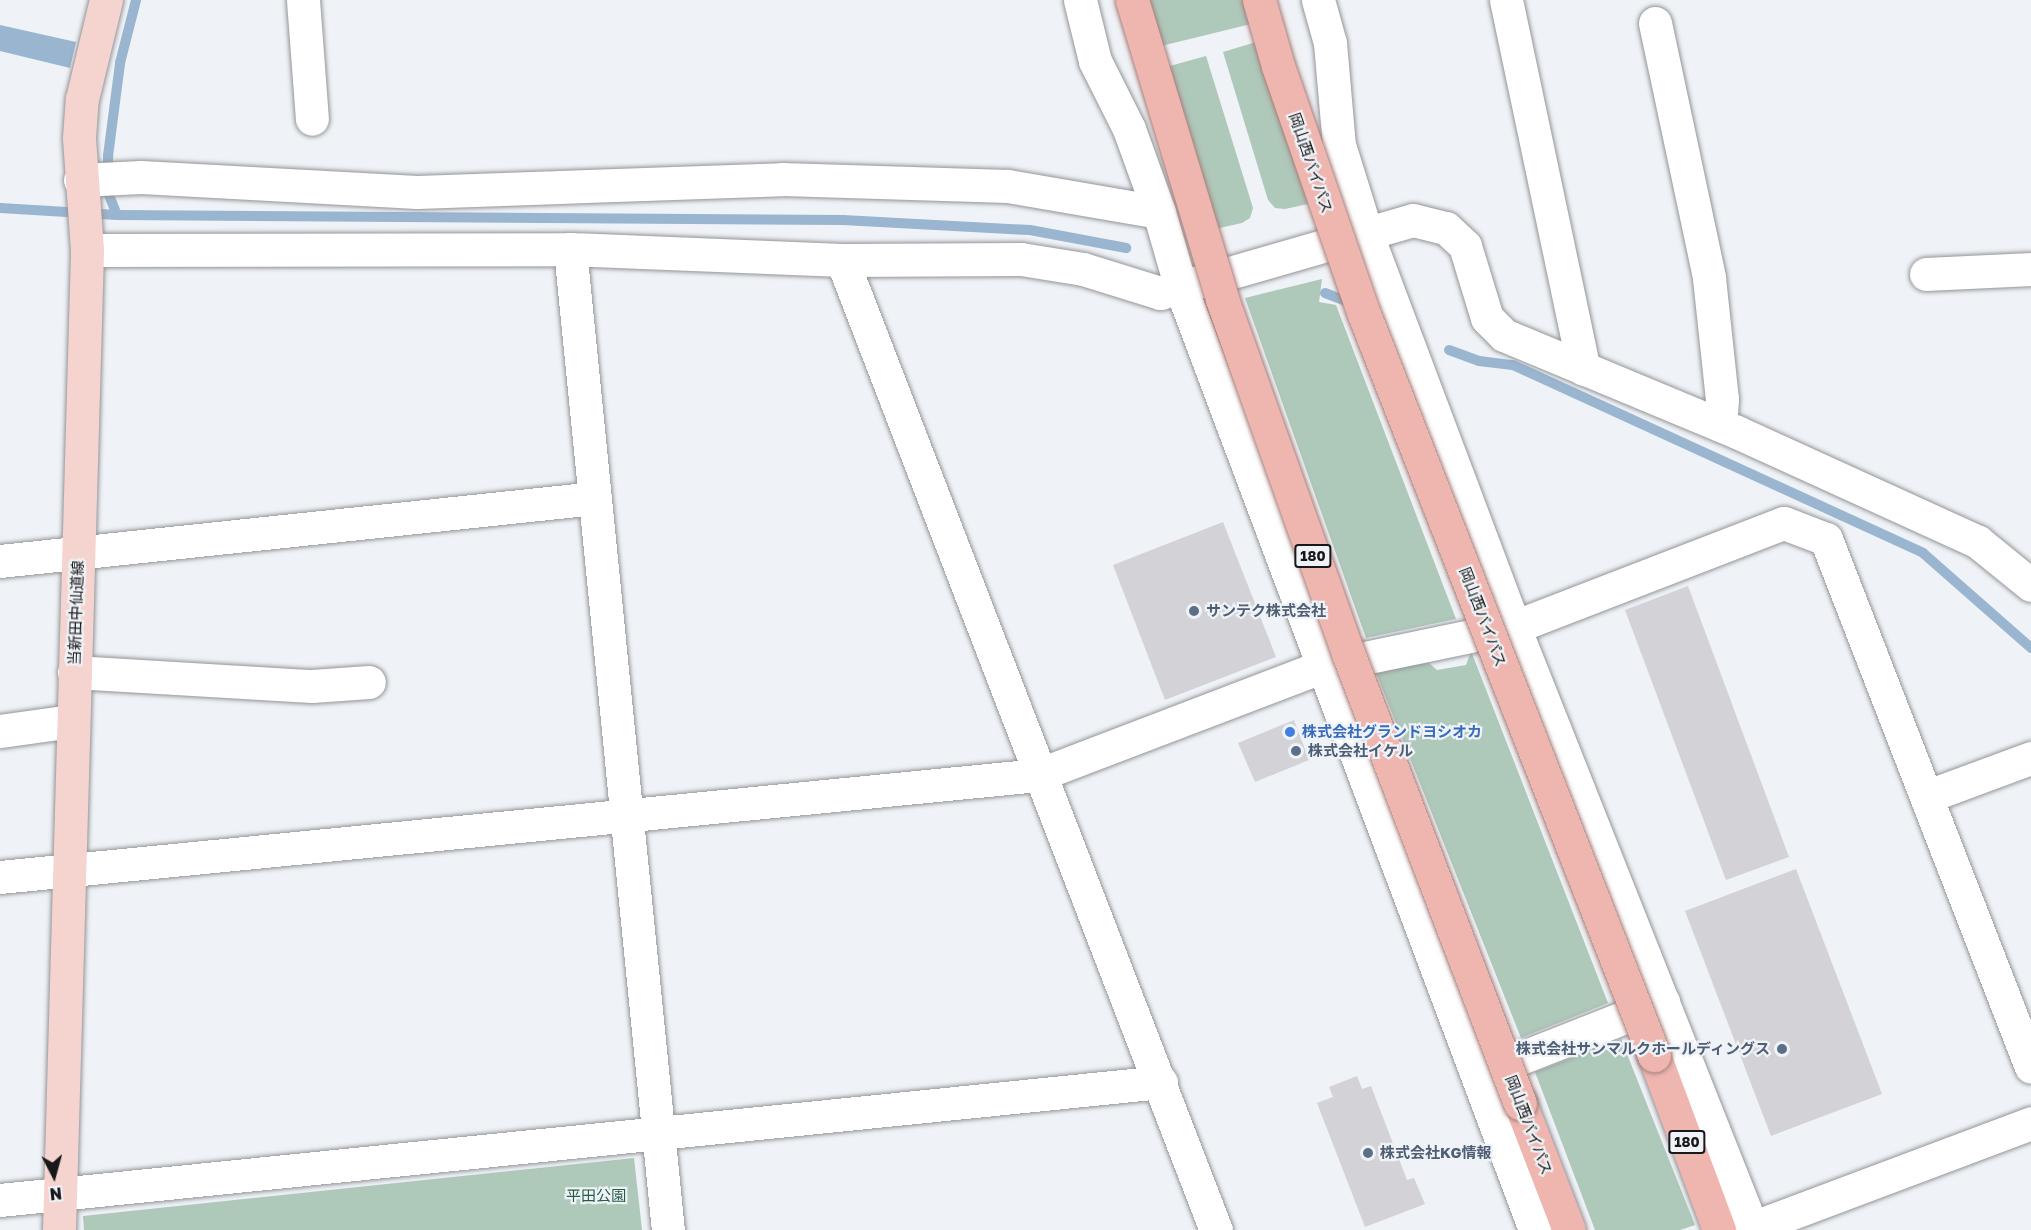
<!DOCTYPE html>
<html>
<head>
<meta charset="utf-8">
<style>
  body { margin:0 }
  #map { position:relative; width:2031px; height:1230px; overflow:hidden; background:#eff2f6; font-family:"Golos Text","Noto Sans JP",sans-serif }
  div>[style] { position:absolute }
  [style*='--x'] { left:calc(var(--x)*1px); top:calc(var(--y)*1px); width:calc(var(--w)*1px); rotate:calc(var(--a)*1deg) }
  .green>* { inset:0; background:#aec8ba }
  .water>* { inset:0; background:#99b5cf }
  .stream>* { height:10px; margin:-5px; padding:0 5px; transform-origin:5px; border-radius:5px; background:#99b5cf }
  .building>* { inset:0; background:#d2d2d7 }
  .roads { filter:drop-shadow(0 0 2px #939599) drop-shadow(0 0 2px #939599) }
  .minor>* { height:33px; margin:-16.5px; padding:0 16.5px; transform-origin:16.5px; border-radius:16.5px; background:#fff }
  .major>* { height:33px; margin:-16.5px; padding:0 16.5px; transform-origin:16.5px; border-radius:16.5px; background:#f5d3cf }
  .highway>* { height:33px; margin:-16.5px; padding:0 16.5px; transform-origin:16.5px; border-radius:16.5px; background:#efb5af }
  .bridges { filter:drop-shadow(0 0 2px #a37e7a) drop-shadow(0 0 2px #a37e7a) }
  .highway-bridge>* { height:33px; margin:-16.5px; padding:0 16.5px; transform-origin:16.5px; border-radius:16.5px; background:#efb5af }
  .dots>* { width:16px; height:16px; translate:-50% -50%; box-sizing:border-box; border:3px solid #eff2f6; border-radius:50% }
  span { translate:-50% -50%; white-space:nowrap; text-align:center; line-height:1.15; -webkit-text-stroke:4.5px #eff2f6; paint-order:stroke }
  .shield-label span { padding:2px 4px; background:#eff2f6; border:2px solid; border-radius:4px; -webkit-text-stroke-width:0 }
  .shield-label { font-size:14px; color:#171819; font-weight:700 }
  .street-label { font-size:15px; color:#171819 }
  .service-label { font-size:15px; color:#4e5e75; font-weight:700 }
  .left { translate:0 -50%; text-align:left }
  .right { translate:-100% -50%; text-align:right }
  .shop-label { font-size:15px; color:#366cbe; font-weight:700 }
  .park-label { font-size:15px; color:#225f44 }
  .north { position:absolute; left:24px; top:1146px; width:60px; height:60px; -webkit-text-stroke:4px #eff2f6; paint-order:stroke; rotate:174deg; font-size:16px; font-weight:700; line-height:24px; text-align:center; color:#171819 }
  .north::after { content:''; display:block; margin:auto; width:21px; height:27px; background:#171819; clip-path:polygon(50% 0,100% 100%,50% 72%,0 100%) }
</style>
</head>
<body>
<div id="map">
  <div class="green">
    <i style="clip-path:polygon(1145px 0,1245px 0,1251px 24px,1157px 47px)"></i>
    <i style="clip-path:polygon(1256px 42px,1308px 204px,1285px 209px,1275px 208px,1268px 200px,1223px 52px)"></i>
    <i style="clip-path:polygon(1206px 56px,1253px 208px,1250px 218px,1242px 223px,1215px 229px,1166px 67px)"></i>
    <i style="clip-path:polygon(1322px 279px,1319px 302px,1336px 305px,1456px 619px,1366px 638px,1245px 298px)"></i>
    <i style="clip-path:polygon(1471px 651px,1608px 1003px,1521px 1038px,1375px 670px,1429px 663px,1437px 670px,1466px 665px)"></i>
    <i style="clip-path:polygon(1621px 1039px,1695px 1225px,1680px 1230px,1595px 1230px,1535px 1072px)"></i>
    <i style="clip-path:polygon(634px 1158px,642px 1230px,84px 1230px,83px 1216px)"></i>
  </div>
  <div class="water">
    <i style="clip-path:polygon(0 25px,76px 42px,70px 68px,0 51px)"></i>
  </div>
  <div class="stream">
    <i style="--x:0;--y:208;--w:117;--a:3.4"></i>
    <i style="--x:117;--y:215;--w:726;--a:0.39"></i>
    <i style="--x:843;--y:220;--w:187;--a:3.1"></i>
    <i style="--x:1030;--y:230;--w:98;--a:10.6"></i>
    <i style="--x:117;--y:215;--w:27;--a:-112"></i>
    <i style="--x:107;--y:190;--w:34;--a:-88"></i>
    <i style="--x:108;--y:156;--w:94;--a:-82.6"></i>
    <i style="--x:120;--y:63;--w:65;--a:-75.7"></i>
    <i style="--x:1325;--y:293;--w:31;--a:21"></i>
    <i style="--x:1449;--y:350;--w:32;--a:20"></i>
    <i style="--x:1479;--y:361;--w:34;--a:7"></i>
    <i style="--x:1513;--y:365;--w:451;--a:24.6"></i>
    <i style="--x:1923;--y:553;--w:144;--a:41.3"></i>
  </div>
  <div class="building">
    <i style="clip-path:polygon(1223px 522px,1276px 657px,1165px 700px,1113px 565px)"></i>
    <i style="clip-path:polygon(1688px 586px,1789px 857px,1726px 880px,1625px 610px)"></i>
    <i style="clip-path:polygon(1294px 720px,1309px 760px,1255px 782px,1238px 743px)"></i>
    <i style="clip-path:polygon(1796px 869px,1882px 1094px,1771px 1136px,1685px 911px)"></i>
    <i style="clip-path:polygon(1357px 1076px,1362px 1089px,1371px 1086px,1407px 1180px,1414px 1178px,1425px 1204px,1365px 1227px,1317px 1103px,1333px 1097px,1329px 1087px)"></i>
  </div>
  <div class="roads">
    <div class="minor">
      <i style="--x:303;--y:0;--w:119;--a:85.7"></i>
      <i style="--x:1080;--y:0;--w:63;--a:76.2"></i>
      <i style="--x:1095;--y:61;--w:76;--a:63.4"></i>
      <i style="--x:1129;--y:129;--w:88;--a:70.1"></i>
      <i style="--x:1159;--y:212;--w:79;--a:73.9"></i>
      <i style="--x:1181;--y:288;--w:1006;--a:69.4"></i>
      <i style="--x:1318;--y:0;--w:45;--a:74.4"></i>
      <i style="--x:1330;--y:43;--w:102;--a:85"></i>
      <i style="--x:1339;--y:145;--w:94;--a:72.7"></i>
      <i style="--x:1367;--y:235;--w:419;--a:69.4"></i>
      <i style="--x:1514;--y:627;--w:649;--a:68.38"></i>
      <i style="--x:1506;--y:0;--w:377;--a:78.1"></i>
      <i style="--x:1655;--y:23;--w:261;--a:78"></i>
      <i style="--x:1709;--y:278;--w:122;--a:83.9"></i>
      <i style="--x:1722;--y:399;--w:26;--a:94"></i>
      <i style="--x:80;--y:180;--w:61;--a:-2.8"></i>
      <i style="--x:141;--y:177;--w:276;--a:3.1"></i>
      <i style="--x:417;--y:192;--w:365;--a:-2"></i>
      <i style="--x:782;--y:179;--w:226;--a:1.8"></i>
      <i style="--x:1008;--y:186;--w:153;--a:9.8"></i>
      <i style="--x:570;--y:249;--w:986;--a:84.3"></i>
      <i style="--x:87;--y:250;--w:483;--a:-0.1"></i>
      <i style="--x:570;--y:249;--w:272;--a:2.3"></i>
      <i style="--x:842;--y:260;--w:179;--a:-0.3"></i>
      <i style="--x:1021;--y:259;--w:63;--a:9.2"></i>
      <i style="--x:1083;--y:269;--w:81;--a:17.3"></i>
      <i style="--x:1160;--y:293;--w:263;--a:-16.1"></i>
      <i style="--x:1413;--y:220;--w:34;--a:14"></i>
      <i style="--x:1446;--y:228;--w:26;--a:43"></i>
      <i style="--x:1465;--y:246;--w:75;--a:73"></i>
      <i style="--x:1487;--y:318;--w:24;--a:45"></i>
      <i style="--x:1504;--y:335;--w:252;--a:22.6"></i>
      <i style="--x:1737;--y:432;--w:265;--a:24.5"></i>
      <i style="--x:1978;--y:542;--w:68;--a:39.1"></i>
      <i style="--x:842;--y:260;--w:1040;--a:68.92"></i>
      <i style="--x:1926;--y:274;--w:105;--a:-2.7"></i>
      <i style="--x:0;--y:561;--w:598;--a:-6.04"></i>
      <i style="--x:74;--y:672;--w:238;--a:3.4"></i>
      <i style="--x:312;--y:686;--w:57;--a:-4"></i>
      <i style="--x:0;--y:731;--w:73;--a:-7.9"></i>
      <i style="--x:1928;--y:796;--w:110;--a:-20.3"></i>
      <i style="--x:0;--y:877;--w:1043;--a:-5.61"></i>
      <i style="--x:1038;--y:775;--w:303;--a:-20.9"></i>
      <i style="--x:1321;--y:667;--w:197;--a:-11.7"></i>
      <i style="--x:1514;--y:627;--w:289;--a:-21.1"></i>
      <i style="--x:1784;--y:523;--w:45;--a:20.9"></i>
      <i style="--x:1826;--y:539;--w:566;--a:68.78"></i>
      <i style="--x:1480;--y:1074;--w:197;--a:-21.5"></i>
      <i style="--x:0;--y:1200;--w:1167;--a:-5.8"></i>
      <i style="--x:1752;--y:1228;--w:298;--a:-20.6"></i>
    </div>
    <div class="major">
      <i style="--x:59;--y:1230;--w:980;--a:-88.36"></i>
      <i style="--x:87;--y:250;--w:112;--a:-94.1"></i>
      <i style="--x:79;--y:138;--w:39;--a:-86"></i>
      <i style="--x:82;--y:99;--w:102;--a:-76.4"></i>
    </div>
    <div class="highway">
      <i style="--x:1654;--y:1055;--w:187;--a:69.6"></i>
      <i style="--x:1520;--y:1103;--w:136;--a:68.9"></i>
    </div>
  </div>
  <div class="bridges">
    <div class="highway-bridge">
      <i style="--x:1132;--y:0;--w:312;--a:73.2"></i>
      <i style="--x:1222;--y:299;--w:376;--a:70.4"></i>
      <i style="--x:1348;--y:653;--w:482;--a:69.1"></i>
      <i style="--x:1259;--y:0;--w:69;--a:73.9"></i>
      <i style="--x:1278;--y:66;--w:262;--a:70.9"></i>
      <i style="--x:1364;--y:314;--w:796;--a:68.63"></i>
    </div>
  </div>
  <div class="dots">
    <i style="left:1194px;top:611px;background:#5c6f8a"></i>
    <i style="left:1290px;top:732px;background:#3f7fe0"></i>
    <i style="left:1296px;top:751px;background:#5c6f8a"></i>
    <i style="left:1782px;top:1049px;background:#5c6f8a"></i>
    <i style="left:1368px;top:1153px;background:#5c6f8a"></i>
  </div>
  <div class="shield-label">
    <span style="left:1313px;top:556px">180</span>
    <span style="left:1687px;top:1142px">180</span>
  </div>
  <div class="street-label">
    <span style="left:1311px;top:163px;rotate:71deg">岡山西バイパス</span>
    <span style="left:76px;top:613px;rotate:-88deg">当新田中仙道線</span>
    <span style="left:1483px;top:617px;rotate:69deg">岡山西バイパス</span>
    <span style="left:1529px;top:1125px;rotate:69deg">岡山西バイパス</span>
  </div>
  <div class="service-label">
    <span class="left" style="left:1206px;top:611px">サンテク株式会社</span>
    <span class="left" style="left:1308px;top:751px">株式会社イケル</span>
    <span class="right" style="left:1770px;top:1049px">株式会社サンマルクホールディングス</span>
    <span class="left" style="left:1380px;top:1153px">株式会社KG情報</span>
  </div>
  <div class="shop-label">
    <span class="left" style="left:1302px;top:732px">株式会社グランドヨシオカ</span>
  </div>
  <div class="park-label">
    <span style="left:596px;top:1196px">平田公園</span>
  </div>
  <div class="north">N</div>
</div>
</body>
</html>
